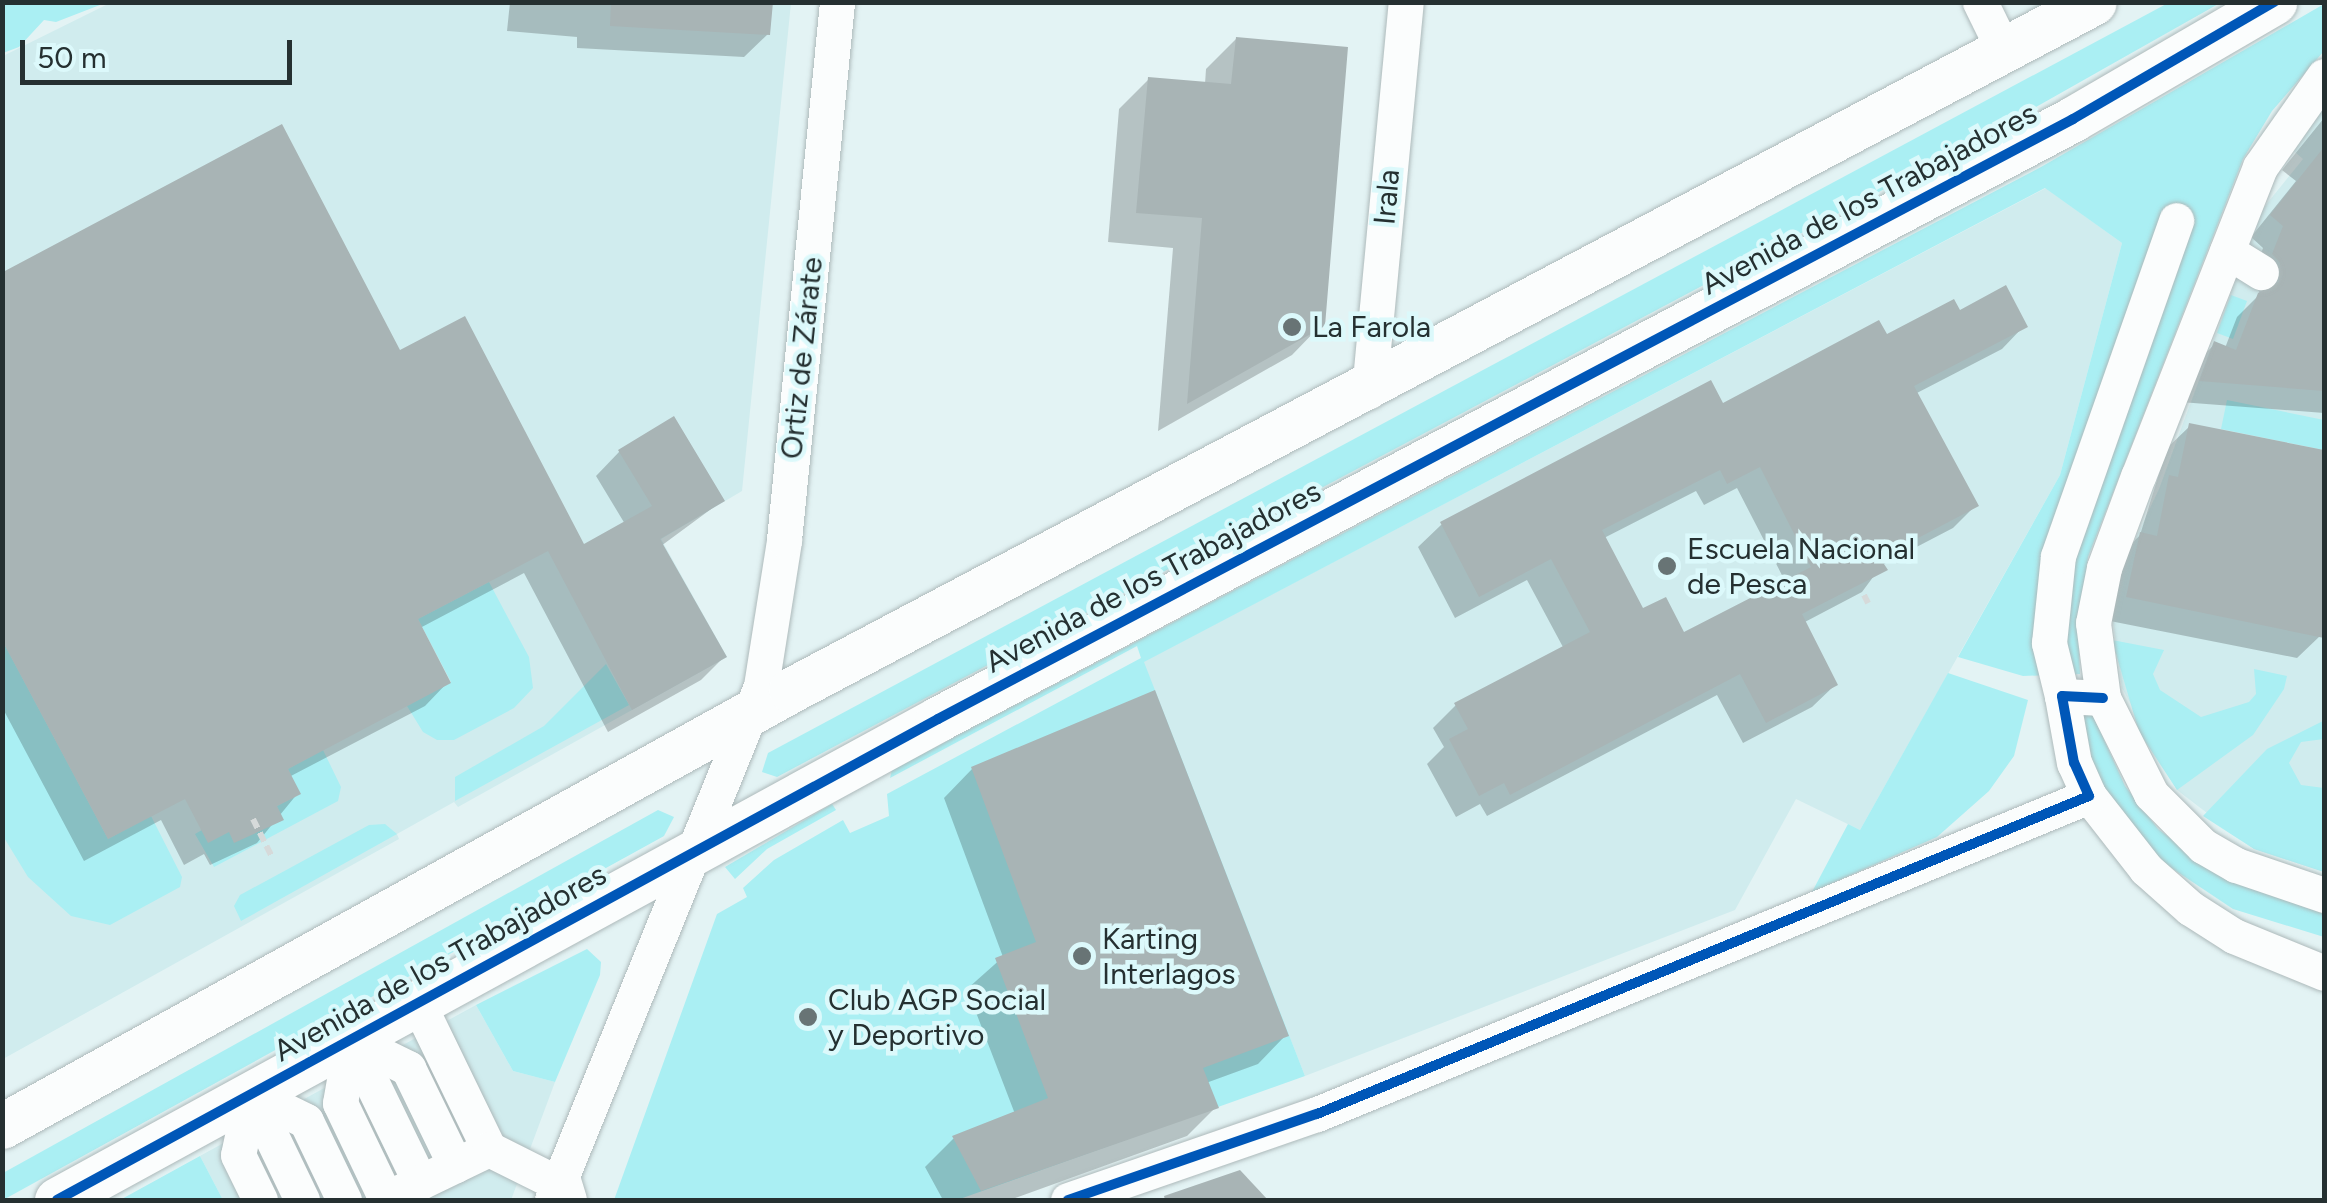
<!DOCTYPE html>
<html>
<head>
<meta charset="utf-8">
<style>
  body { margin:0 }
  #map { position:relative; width:2327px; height:1203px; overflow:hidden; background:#e3f3f4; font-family:Figtree,sans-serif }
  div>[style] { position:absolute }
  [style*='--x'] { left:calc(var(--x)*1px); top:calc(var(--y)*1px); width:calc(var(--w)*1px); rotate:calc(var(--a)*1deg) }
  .built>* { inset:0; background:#d0ecee }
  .green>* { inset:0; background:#aaeff3 }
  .shadow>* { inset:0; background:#0003 }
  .building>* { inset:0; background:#a8b4b5 }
  .path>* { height:6px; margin-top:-3px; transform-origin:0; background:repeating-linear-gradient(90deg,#d6dada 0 10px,transparent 0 15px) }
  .roads { filter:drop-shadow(0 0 2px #adb9ba) drop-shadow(0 0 2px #adb9ba) }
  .minor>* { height:35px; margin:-17.5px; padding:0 17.5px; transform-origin:17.5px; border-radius:17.5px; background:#fbfdfd }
  .major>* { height:45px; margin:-22.5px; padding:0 22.5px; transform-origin:22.5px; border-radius:22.5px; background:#fbfdfd }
  .cycleway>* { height:10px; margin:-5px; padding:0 5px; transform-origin:5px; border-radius:5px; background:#0057b8 }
  .dots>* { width:28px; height:28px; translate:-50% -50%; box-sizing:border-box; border:5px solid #dcf9fb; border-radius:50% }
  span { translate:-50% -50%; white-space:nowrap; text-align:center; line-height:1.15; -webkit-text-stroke:9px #dcf9fb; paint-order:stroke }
  .street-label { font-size:30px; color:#253031 }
  .poi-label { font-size:30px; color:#253031 }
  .left { translate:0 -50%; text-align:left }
  .frame { position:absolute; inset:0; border:5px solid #253031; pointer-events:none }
  .scale { position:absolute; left:20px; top:40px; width:272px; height:45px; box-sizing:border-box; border:5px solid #253031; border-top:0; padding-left:12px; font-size:30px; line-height:35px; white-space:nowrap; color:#253031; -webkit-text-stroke:8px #dcf9fb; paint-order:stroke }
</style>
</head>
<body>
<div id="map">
  <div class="built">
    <i style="clip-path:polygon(110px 3px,791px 3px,742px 491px,661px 539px,727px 657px,458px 807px,454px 802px,397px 834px,399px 839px,3px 1059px,3px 56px)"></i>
    <i style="clip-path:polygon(2324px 105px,2324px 872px,2254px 849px,2177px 790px,2122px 688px,2112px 615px,2123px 565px,2159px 489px,2261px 211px,2303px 159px,2289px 147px)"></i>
    <i style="clip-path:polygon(2046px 188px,2122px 243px,2060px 475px,1860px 830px,1796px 799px,1735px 910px,1305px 1076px,1143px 662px)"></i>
    <i style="clip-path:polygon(476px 1005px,513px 1071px,555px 1082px,511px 1200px,223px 1200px,200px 1156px)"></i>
  </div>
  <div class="green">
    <i style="clip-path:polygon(3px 2px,105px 2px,105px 3px,56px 22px,44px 20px,19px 47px,3px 53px)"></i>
    <i style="clip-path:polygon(2170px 2px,2220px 3px,1990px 133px,777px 777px,762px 772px,768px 753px)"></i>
    <i style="clip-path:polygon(2324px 4px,2324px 51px,2272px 111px,2243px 159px,2088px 557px,2078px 627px,2080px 674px,2023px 676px,1958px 657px,2060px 475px,2122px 243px,2045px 188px,1144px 662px,1305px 1076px,957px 1200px,614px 1200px,717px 914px,747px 897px,743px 888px,774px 860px,843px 820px,850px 833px,889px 816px,887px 794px,1141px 658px,1137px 646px,890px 778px,892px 770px,2041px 167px)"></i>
    <i style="clip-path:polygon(2231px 295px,2247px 301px,2233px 339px,2217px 333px)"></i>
    <i style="clip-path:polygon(2227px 400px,2324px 420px,2324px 450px,2221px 429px)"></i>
    <i style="clip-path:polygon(489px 582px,529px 657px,533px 688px,514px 708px,454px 740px,437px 740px,423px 732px,407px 706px,451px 682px,418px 619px)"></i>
    <i style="clip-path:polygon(2px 640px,108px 839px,151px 816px,182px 877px,180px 887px,110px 925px,71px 916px,28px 877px,3px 836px)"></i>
    <i style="clip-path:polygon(2112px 640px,2164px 650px,2153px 674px,2160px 690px,2201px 717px,2249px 702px,2256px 694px,2254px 669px,2287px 676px,2284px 689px,2253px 735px,2177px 790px,2139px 732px)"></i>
    <i style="clip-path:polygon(606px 664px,629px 705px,455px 801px,455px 777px,544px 726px)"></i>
    <i style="clip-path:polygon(1948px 673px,2028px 700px,2014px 756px,1989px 791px,1937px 837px,1812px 892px,1848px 824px,1860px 830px)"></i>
    <i style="clip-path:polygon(2090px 709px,2125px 786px,2158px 829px,2222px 877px,2324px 914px,2324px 937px,2233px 909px,2161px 861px,2108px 798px,2094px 769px,2082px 710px)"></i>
    <i style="clip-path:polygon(2323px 721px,2324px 739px,2301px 742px,2289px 763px,2301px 785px,2324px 788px,2324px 872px,2254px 849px,2203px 816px,2267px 749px)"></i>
    <i style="clip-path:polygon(323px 750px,341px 787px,338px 801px,214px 867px,195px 834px,202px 830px,209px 842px,300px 794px,288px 769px)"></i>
    <i style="clip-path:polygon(832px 804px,836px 810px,767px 849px,735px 879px,725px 867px)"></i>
    <i style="clip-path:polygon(658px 810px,674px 817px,664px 836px,3px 1200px,3px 1173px)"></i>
    <i style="clip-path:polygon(385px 824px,397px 834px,241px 921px,234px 906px,240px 895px,369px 825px)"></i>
    <i style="clip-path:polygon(587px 949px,601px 962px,600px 975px,555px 1082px,513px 1071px,476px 1005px)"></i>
    <i style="clip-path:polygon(200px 1156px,223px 1200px,120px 1200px)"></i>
  </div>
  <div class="shadow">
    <i style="clip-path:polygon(510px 2px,771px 2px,768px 34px,744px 57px,577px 48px,577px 37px,507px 31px)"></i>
    <i style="clip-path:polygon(1236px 39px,1322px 324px,1292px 355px,1158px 431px,1173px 248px,1108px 242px,1119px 109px,1149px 79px,1205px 84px,1206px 69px)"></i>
    <i style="clip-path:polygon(2324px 118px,2324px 413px,2180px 402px,2193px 365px,2215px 344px,2225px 348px,2237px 317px,2260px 294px,2253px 276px,2263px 248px,2251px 237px,2296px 181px,2282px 170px)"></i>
    <i style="clip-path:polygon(281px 127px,399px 354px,583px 547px,625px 524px,596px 476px,619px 452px,673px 420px,722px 501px,661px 546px,724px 657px,701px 680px,608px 732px,524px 573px,420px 628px,448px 682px,425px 706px,289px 777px,298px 793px,257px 843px,210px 865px,204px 854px,184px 865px,161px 820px,84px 861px,2px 707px,2px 275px)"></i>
    <i style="clip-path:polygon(evenodd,1959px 313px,2024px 326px,2002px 349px,1915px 394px,1976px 505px,1953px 528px,1882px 565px,1862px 592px,1803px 623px,1835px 685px,1812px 707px,1743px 743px,1717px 695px,1487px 816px,1480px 804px,1456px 817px,1427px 764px,1444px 747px,1433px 728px,1456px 705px,1564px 649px,1527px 580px,1455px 618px,1418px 547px,1441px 525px,1710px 384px,1722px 406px,1959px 313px,1737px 488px,1786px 583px,1683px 636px,1642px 612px,1604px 538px,1696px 491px,1704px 505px,1737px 488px)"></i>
    <i style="clip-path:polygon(2190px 426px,2324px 453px,2324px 612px,2320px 636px,2297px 658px,2105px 620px,2118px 558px,2140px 535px,2167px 448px)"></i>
    <i style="clip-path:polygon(972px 769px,1286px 1035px,1258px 1064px,1206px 1083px,1216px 1107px,1187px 1136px,1010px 1200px,943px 1200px,925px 1167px,953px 1139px,1015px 1114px,967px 989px,1003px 957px,944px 798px)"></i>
  </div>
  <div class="building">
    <i style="clip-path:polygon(611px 2px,773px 2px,770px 35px,610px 26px)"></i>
    <i style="clip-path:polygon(1236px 37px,1348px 47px,1325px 326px,1187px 404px,1202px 218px,1136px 213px,1148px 77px,1231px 84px)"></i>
    <i style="clip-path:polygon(282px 124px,400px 350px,465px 316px,584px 544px,652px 506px,618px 450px,674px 416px,725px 501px,660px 539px,727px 657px,632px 710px,548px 551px,418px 619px,451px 683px,288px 769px,301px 794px,277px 806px,284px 820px,234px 843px,229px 832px,208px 843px,185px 799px,108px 839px,2px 640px,3px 272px)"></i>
    <i style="clip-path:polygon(2324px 147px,2324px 391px,2199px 381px,2214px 341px,2236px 350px,2258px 293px,2279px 282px,2280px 263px,2272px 254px,2283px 226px,2270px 215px)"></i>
    <i style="clip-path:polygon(evenodd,2006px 285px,2028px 327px,1914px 386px,1979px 506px,1880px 558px,1888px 570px,1802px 614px,1838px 685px,1766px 723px,1740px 674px,1510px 795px,1504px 783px,1479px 796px,1449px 739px,1468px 729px,1454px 703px,1590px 632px,1551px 559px,1479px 597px,1440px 522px,1711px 380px,1723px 403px,1879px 320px,1887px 334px,1954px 299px,1960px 310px,2006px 285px,1760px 467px,1811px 567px,1684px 632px,1666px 597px,1643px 608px,1602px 530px,1720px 470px,1727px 484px,1760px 467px)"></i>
    <i style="clip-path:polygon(2189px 423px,2324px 450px,2324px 638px,2126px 597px,2140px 532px,2157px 536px,2169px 475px,2178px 477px)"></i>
    <i style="clip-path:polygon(1155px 690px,1289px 1036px,1203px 1068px,1219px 1108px,981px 1191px,952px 1136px,1048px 1098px,995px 958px,1036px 942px,971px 767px)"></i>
    <i style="clip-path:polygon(1240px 1170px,1268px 1200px,1165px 1200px,1164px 1196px)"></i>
  </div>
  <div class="path">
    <i style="--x:1864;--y:595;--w:9;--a:63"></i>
    <i style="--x:253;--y:819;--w:42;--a:63.4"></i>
  </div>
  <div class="roads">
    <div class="minor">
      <i style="--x:1980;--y:2;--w:57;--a:63.9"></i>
      <i style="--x:2324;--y:76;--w:111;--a:125.1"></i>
      <i style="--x:2260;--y:167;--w:332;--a:111.5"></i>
      <i style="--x:2138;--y:476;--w:98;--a:110.3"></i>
      <i style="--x:2104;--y:568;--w:56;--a:101.3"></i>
      <i style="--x:2093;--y:623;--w:76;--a:82.4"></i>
      <i style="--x:2103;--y:698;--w:107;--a:63.4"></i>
      <i style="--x:2151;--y:794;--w:74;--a:45"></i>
      <i style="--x:2203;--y:846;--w:38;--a:30"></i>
      <i style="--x:2236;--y:865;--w:93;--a:18.8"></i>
      <i style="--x:2227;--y:251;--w:40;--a:32"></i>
      <i style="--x:1369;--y:391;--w:391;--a:-84.6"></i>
      <i style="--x:2062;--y:696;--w:55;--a:-103.8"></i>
      <i style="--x:2049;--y:643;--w:87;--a:-84.1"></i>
      <i style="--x:2058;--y:556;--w:356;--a:-70.6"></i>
      <i style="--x:2089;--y:796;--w:93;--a:52"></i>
      <i style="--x:2146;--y:869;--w:59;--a:41.6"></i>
      <i style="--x:2190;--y:908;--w:52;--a:32.5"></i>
      <i style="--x:2234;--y:936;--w:97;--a:22.3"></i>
      <i style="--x:418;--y:1003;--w:162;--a:64.1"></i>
      <i style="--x:351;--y:1040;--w:64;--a:26.2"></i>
      <i style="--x:408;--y:1068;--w:108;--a:64.1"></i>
      <i style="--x:351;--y:1040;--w:64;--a:99.9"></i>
      <i style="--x:340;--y:1103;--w:106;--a:64.4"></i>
      <i style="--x:351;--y:1040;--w:158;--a:64.1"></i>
      <i style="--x:251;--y:1094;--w:61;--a:26.1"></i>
      <i style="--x:306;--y:1121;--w:88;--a:64.3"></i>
      <i style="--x:251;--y:1094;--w:118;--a:64.3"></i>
      <i style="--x:251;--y:1094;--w:62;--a:102"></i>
      <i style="--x:238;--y:1155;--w:50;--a:63.9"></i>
      <i style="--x:383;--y:1200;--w:118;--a:-25.7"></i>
      <i style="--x:489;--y:1149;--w:78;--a:26.6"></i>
      <i style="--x:552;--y:1200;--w:555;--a:-67.87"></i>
      <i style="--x:761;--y:686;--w:148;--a:-81"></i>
      <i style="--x:784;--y:540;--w:541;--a:-84.37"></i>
      <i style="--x:1068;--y:1200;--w:263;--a:-19.1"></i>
      <i style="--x:1317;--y:1114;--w:835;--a:-22.39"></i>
      <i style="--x:2089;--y:796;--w:36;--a:-114"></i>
      <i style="--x:2074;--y:763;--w:68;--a:-100.2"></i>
      <i style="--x:2062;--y:696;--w:41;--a:2.8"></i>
    </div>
    <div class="major">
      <i style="--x:2;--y:1126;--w:901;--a:-28.92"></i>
      <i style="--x:791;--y:690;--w:1473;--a:-27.83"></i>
      <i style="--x:559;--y:1184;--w:17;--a:73"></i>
      <i style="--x:57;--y:1200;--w:1004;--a:-28.63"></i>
      <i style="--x:938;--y:719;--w:1284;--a:-27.86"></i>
      <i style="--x:2073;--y:119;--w:233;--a:-30.2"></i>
    </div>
  </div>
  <div class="cycleway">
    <i style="--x:57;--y:1200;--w:1004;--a:-28.63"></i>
    <i style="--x:938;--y:719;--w:1284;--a:-27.86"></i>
    <i style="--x:2073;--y:119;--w:233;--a:-30.2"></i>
    <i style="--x:1068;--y:1200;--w:263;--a:-19.1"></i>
    <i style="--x:1317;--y:1114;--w:835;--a:-22.39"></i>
    <i style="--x:2089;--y:796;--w:36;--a:-114"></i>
    <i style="--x:2074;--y:763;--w:68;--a:-100.2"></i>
    <i style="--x:2062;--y:696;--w:41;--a:2.8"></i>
  </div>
  <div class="dots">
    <i style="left:1292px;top:327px;background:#687475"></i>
    <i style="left:1667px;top:566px;background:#687475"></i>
    <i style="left:1082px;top:956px;background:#687475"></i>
    <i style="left:808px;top:1017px;background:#687475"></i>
  </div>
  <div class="street-label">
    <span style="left:1387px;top:197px;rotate:-85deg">Irala</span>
    <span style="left:1869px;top:199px;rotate:-28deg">Avenida de los Trabajadores</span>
    <span style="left:802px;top:358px;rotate:-84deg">Ortiz de Zárate</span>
    <span style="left:1153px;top:577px;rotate:-28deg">Avenida de los Trabajadores</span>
    <span style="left:440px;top:963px;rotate:-29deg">Avenida de los Trabajadores</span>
  </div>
  <div class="poi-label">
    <span class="left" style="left:1312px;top:327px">La Farola</span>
    <span class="left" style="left:1687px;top:566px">Escuela Nacional<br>de Pesca</span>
    <span class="left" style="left:1102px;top:956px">Karting<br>Interlagos</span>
    <span class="left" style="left:828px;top:1017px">Club AGP Social<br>y Deportivo</span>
  </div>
  <div class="frame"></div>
  <div class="scale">50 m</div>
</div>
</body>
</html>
